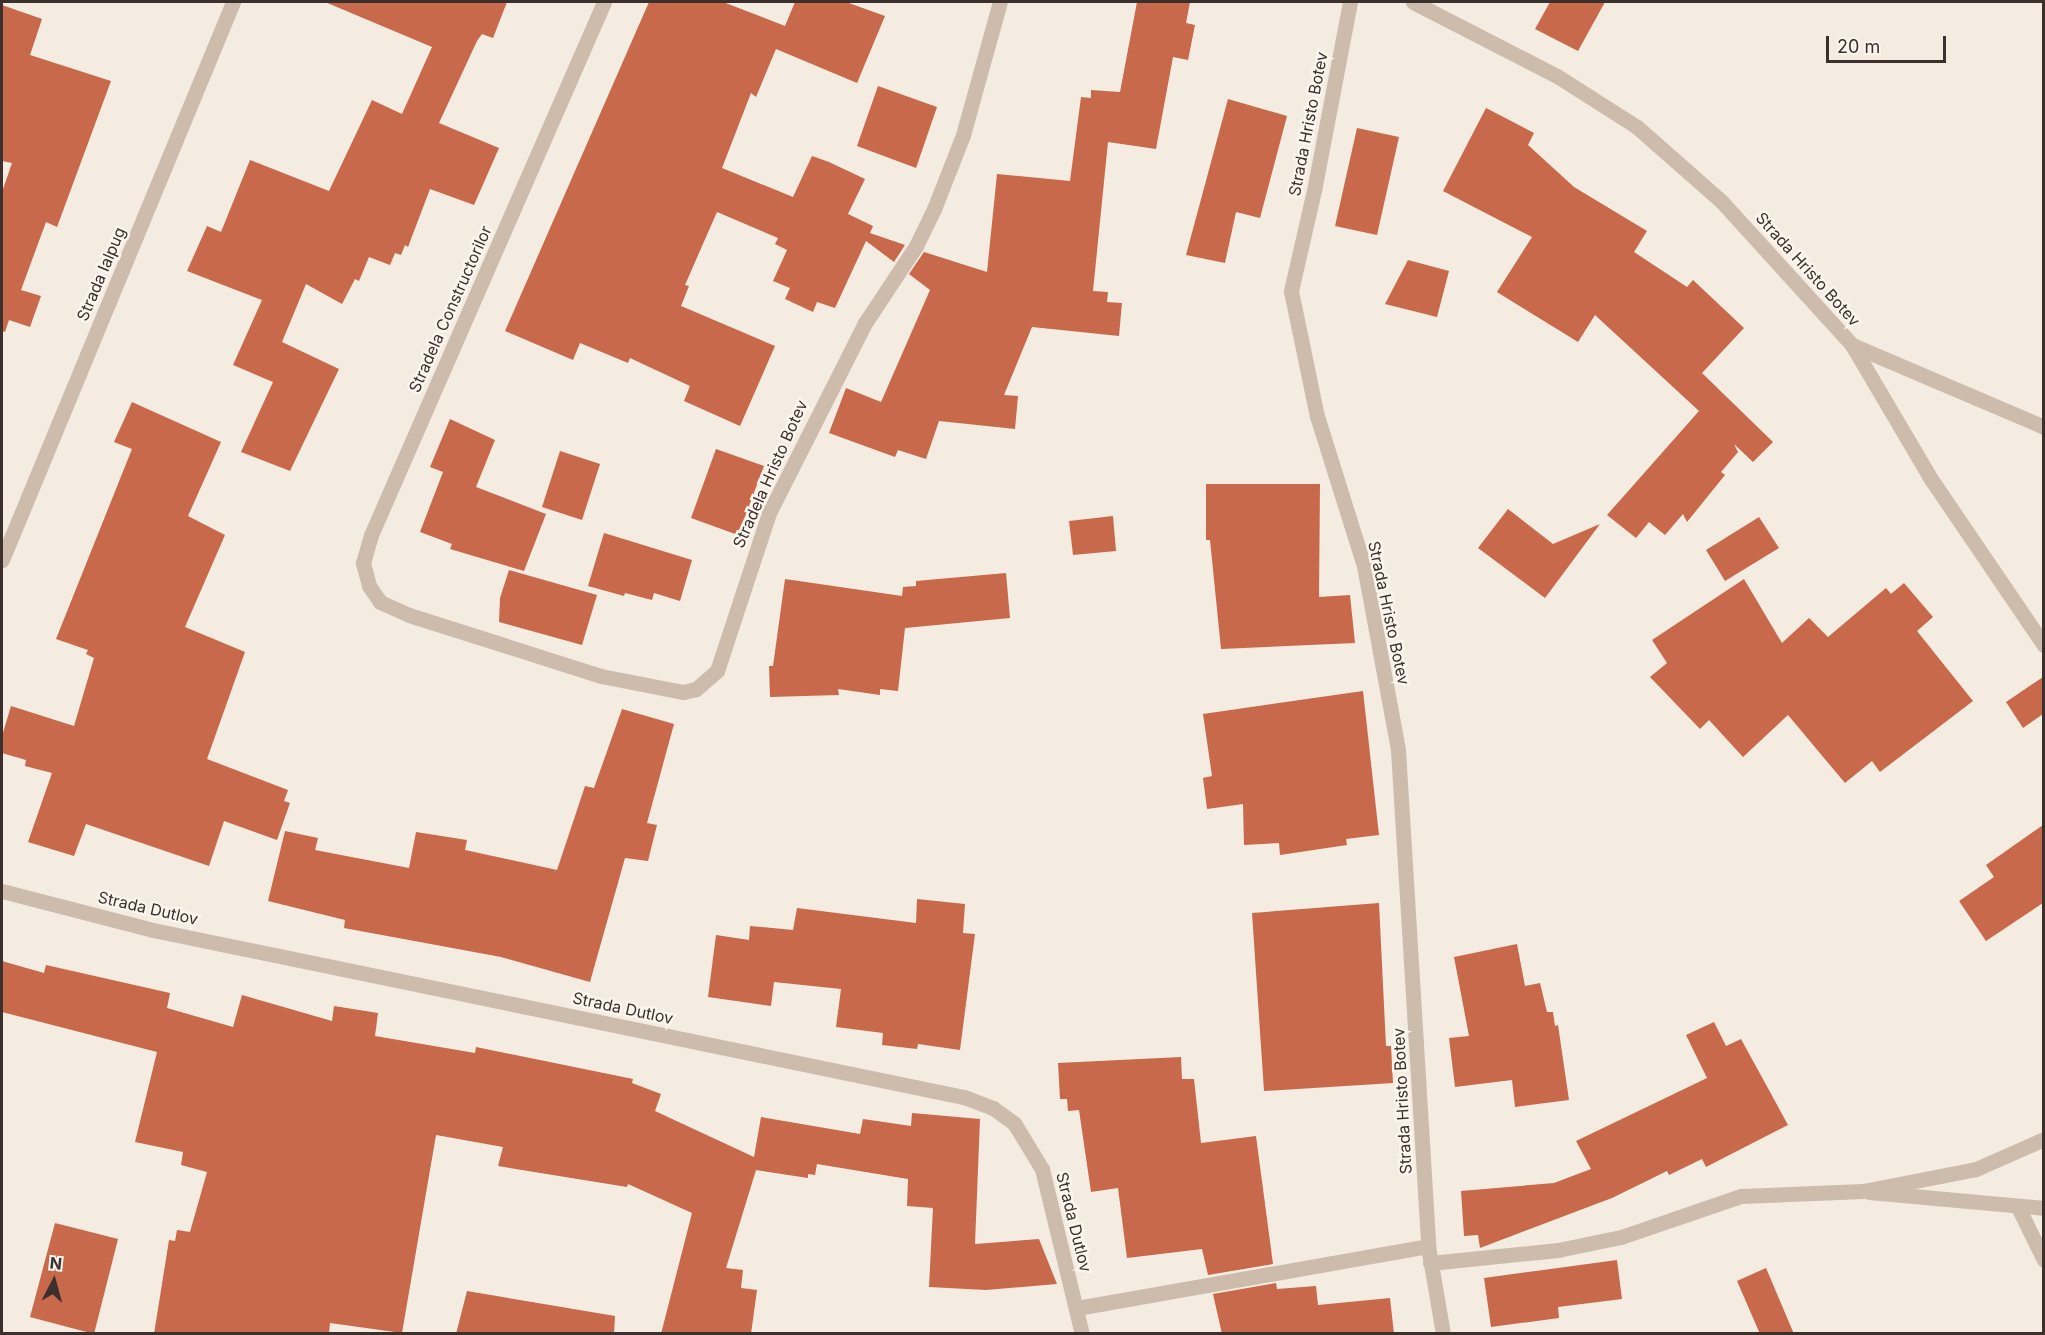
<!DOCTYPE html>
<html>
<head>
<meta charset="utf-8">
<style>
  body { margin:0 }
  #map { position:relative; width:2045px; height:1335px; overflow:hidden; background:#f4ebe1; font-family:Inter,sans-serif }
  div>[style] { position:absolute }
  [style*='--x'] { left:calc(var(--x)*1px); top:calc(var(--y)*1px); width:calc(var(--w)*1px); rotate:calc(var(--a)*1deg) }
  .building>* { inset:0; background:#c8694b }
  .service>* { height:15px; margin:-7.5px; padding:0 7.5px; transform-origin:7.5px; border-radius:7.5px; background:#cdbbac }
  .minor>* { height:15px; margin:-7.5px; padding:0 7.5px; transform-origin:7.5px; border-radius:7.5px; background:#cdbbac }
  .tertiary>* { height:15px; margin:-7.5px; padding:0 7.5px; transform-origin:7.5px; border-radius:7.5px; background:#cdbbac }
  span { translate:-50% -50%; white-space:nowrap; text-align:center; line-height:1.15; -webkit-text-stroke:5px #fbf5ee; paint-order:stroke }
  .street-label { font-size:16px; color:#3b302b }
  .frame { position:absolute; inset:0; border:3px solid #3b302b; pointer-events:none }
  .north { position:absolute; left:24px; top:1251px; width:60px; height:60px; -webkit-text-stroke:4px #fbf5ee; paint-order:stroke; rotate:6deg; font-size:16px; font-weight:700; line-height:24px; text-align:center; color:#3b302b }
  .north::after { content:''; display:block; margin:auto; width:21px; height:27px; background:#3b302b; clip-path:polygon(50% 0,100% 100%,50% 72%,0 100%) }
  .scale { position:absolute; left:1826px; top:36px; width:120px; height:27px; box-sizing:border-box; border:3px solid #3b302b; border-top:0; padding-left:8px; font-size:18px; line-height:21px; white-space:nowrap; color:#3b302b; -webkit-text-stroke:4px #fbf5ee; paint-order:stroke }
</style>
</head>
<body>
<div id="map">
  <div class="building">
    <i style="clip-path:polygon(325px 2px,507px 2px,493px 38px,482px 34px,477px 41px,439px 123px,499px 148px,474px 205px,430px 189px,408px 247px,405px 245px,401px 255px,395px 253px,390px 265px,369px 257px,359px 281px,355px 279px,342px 304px,306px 284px,282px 342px,339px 369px,290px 471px,241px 452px,273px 382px,233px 365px,262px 300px,187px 271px,207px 226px,221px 232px,250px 160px,329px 191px,372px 100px,402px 114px,432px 47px)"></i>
    <i style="clip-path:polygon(649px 2px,723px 2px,785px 26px,795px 2px,846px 2px,885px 16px,857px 83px,776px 49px,756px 97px,751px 93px,722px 168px,793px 197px,812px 156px,829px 162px,865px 179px,848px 214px,873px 226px,870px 233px,905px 245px,894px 262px,866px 241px,835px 308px,817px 302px,813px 312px,785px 299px,790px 288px,773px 281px,787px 250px,775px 244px,778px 238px,717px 212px,685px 285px,689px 286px,681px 306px,775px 346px,740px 426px,684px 401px,690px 386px,630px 358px,628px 363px,580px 343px,573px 360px,505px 331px)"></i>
    <i style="clip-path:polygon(1137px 2px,1190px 2px,1186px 23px,1195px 25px,1188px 60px,1173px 57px,1156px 149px,1108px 142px,1093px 291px,1108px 292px,1107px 302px,1122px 303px,1119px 336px,1032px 327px,1004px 395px,1018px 396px,1015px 429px,939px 421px,926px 459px,898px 450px,895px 457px,829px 433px,846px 388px,881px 402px,930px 290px,909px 274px,924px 252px,987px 272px,997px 174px,1070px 181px,1081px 97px,1091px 98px,1091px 90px,1120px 92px)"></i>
    <i style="clip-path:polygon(1550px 2px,1605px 2px,1578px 51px,1535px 29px)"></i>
    <i style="clip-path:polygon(2px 5px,42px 19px,30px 55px,111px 81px,57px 227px,46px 222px,21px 290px,41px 296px,30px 327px,9px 320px,5px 332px,2px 331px,2px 192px,12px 163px,2px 161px)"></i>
    <i style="clip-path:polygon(878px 86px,937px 107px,916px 168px,857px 146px)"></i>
    <i style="clip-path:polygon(1228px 99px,1287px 116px,1260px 218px,1236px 212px,1225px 263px,1186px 255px)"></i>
    <i style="clip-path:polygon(1486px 108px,1534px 133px,1528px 145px,1574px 187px,1647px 231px,1634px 252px,1687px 287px,1693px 280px,1744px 328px,1702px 373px,1773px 442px,1753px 462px,1734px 444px,1738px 452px,1721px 472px,1725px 475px,1687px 522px,1683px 514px,1665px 535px,1649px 522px,1636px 538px,1607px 515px,1699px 411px,1595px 315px,1578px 342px,1497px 292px,1532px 237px,1443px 191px)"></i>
    <i style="clip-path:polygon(1357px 128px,1399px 137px,1377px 235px,1335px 226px)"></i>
    <i style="clip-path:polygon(1408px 260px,1449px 271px,1437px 317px,1385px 304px)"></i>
    <i style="clip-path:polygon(132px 402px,221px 442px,188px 516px,225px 535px,185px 627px,245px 652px,207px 759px,288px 790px,284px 801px,290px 803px,277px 840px,224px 821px,209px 866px,86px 824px,74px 856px,28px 842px,52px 773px,25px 766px,26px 760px,2px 753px,2px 736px,11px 706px,74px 726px,94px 658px,86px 654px,88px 650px,56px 639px,132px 449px,114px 442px)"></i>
    <i style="clip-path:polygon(450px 419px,495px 440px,476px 487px,546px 514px,524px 571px,450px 549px,452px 544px,420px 532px,443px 472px,430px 467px)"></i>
    <i style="clip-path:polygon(716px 449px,764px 466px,738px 535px,691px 518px)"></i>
    <i style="clip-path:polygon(560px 451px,600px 464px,582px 520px,542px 507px)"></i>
    <i style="clip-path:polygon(1206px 484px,1320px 484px,1319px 597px,1350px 595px,1355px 643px,1221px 649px,1210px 540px,1206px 540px)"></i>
    <i style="clip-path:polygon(1508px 509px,1553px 544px,1600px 524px,1545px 598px,1478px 548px)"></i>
    <i style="clip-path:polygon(1113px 516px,1116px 551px,1073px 555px,1069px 521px)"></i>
    <i style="clip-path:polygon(1759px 517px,1779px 548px,1725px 581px,1706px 550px)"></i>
    <i style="clip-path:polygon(604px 533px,692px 560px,680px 601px,654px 593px,652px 600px,625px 593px,624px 596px,588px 586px)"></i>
    <i style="clip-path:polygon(509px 570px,597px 595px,582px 645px,499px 622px,500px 598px)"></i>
    <i style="clip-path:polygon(1006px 573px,1010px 618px,905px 628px,898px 691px,880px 689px,880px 695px,838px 689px,839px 695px,770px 697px,769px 666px,773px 666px,785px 579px,902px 596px,903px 587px,916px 586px,916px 581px)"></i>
    <i style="clip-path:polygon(1744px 579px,1782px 643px,1809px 618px,1828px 637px,1886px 588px,1891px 594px,1904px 583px,1933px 617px,1917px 631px,1973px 701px,1880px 772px,1872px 761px,1845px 783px,1788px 715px,1743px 757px,1709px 720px,1700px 729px,1650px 677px,1667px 663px,1652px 640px)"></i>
    <i style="clip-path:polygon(2043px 677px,2043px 714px,2023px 728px,2006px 702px)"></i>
    <i style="clip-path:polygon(1363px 691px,1379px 835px,1346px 839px,1347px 845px,1280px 855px,1279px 843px,1244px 845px,1243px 804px,1207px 809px,1203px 778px,1212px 776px,1203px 714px)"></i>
    <i style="clip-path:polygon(622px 709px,674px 724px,647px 823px,657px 825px,648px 861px,625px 858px,590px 982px,501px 957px,344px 928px,345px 920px,268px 901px,285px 831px,318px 838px,315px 850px,409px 868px,416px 832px,467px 840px,465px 850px,557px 870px,585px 786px,594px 788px)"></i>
    <i style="clip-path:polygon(2043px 825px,2043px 903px,1986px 941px,1959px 901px,1994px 877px,1986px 865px)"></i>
    <i style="clip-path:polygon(917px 899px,965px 904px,963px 933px,975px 934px,960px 1050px,918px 1044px,917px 1049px,882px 1045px,883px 1033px,836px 1027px,841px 989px,774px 982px,771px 1006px,708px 997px,716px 935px,749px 940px,750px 926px,793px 930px,797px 908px,916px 923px)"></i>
    <i style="clip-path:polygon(1379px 903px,1386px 1046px,1391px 1046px,1393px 1083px,1264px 1091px,1252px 913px)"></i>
    <i style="clip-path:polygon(1517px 944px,1525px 986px,1540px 983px,1547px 1012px,1553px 1012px,1555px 1026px,1558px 1025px,1569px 1100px,1515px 1107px,1512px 1080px,1455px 1087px,1449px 1038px,1469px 1036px,1454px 957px)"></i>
    <i style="clip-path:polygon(2px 961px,44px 973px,46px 965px,170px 993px,167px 1008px,233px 1027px,242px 995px,332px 1021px,334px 1006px,378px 1013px,375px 1036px,475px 1053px,476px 1047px,633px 1079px,632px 1083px,661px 1094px,655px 1111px,754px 1157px,761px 1117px,860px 1134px,863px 1119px,911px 1126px,912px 1113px,980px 1119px,975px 1244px,1039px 1239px,1057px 1284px,986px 1290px,929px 1287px,933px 1208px,907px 1206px,908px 1179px,817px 1164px,815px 1175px,808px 1174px,808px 1178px,756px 1170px,726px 1268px,743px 1270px,741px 1288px,757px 1290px,751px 1334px,661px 1334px,692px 1213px,628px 1184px,627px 1187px,498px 1166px,503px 1147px,436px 1135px,402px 1333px,330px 1323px,329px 1334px,154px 1334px,169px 1240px,175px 1241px,177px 1230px,190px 1232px,207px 1172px,181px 1165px,183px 1152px,135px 1142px,157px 1052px,2px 1012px)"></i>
    <i style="clip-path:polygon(1714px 1022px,1726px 1046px,1741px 1039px,1788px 1125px,1706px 1167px,1702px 1159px,1669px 1175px,1667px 1171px,1612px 1198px,1480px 1248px,1478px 1235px,1464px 1236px,1461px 1191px,1554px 1183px,1591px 1169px,1576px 1141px,1707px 1078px,1686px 1035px)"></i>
    <i style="clip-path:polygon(1181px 1057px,1182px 1079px,1194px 1079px,1201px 1143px,1256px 1136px,1273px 1264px,1208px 1275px,1202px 1249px,1127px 1258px,1118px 1188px,1091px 1192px,1079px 1110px,1068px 1111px,1067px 1099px,1060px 1099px,1058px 1063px)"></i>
    <i style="clip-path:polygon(55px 1223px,118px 1239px,94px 1334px,30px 1317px)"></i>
    <i style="clip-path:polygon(1617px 1260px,1622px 1299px,1558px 1307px,1559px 1318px,1491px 1327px,1484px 1278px)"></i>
    <i style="clip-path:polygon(1766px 1268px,1794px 1334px,1760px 1334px,1737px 1281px)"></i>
    <i style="clip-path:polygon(1276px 1283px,1277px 1289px,1316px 1286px,1318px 1305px,1390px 1298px,1394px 1334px,1222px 1334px,1213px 1294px)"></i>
    <i style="clip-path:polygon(467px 1291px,615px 1316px,614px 1334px,456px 1334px)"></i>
  </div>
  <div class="service">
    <i style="--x:1869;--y:1192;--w:176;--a:5.2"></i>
  </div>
  <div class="minor">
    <i style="--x:604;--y:2;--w:582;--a:113.61"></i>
    <i style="--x:371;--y:535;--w:29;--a:106"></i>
    <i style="--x:363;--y:563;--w:24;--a:75"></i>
    <i style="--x:369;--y:586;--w:19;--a:55"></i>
    <i style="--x:380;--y:602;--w:32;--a:24"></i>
    <i style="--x:409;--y:615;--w:201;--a:17.6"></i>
    <i style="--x:601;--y:676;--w:84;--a:11"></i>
    <i style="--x:683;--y:692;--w:13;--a:-13"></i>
    <i style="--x:696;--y:689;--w:28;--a:-41"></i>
    <i style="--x:717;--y:671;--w:166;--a:-71.8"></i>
    <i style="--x:769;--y:513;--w:213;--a:-63.2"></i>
    <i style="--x:865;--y:323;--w:92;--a:-56.5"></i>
    <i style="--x:916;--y:246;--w:41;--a:-64.1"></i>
    <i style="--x:934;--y:209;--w:79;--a:-68.6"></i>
    <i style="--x:963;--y:135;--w:138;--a:-74.5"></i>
    <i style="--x:1350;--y:2;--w:187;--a:100.8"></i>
    <i style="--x:1315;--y:186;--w:108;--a:102.9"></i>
    <i style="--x:1291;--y:291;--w:128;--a:78.3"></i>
    <i style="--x:1317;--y:416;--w:157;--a:72.6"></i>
    <i style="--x:1364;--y:566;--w:187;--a:79.5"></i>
    <i style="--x:1398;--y:750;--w:497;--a:86.5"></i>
    <i style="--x:1428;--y:1246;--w:89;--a:80.3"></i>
    <i style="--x:1413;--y:2;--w:162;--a:27.2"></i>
    <i style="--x:1557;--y:76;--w:95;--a:32.5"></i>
    <i style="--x:1637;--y:127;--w:113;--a:41.4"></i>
    <i style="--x:1722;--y:202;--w:193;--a:47.7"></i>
    <i style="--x:1852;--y:345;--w:156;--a:59.5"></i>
    <i style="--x:1931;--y:479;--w:201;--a:55.8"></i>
    <i style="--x:1852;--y:345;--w:209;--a:23.1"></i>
    <i style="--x:2;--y:891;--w:156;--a:14.5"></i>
    <i style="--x:153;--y:930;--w:828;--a:11.64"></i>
    <i style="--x:964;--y:1097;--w:31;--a:21"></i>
    <i style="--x:993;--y:1108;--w:26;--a:36"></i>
    <i style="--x:1014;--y:1123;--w:54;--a:58.7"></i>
    <i style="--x:1042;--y:1169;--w:170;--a:76.4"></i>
    <i style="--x:2018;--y:1207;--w:59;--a:63.9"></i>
    <i style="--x:1430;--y:1263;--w:129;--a:-5.8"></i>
    <i style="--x:1558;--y:1250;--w:64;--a:-11.7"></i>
    <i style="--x:1621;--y:1237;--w:127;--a:-18.9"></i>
    <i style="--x:1741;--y:1196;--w:122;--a:-2.3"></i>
    <i style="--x:1863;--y:1191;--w:115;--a:-11"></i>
    <i style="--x:1976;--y:1169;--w:74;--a:-23.8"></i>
    <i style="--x:1077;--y:1308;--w:356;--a:-10"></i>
  </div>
  <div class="tertiary">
    <i style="--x:2;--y:560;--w:604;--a:-67.51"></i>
  </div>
  <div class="street-label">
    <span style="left:1308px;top:124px;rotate:-79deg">Strada Hristo Botev</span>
    <span style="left:1808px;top:269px;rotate:48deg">Strada Hristo Botev</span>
    <span style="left:101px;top:274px;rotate:-67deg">Strada Ialpug</span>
    <span style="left:450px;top:309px;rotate:-66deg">Stradela Constructorilor</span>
    <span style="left:770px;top:474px;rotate:-66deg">Stradela Hristo Botev</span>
    <span style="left:1389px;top:613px;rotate:78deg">Strada Hristo Botev</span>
    <span style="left:148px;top:908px;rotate:13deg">Strada Dutlov</span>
    <span style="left:623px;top:1008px;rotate:12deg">Strada Dutlov</span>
    <span style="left:1402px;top:1101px;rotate:-93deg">Strada Hristo Botev</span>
    <span style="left:1074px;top:1222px;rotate:76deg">Strada Dutlov</span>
  </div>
  <div class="frame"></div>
  <div class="north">N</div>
  <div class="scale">20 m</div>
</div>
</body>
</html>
